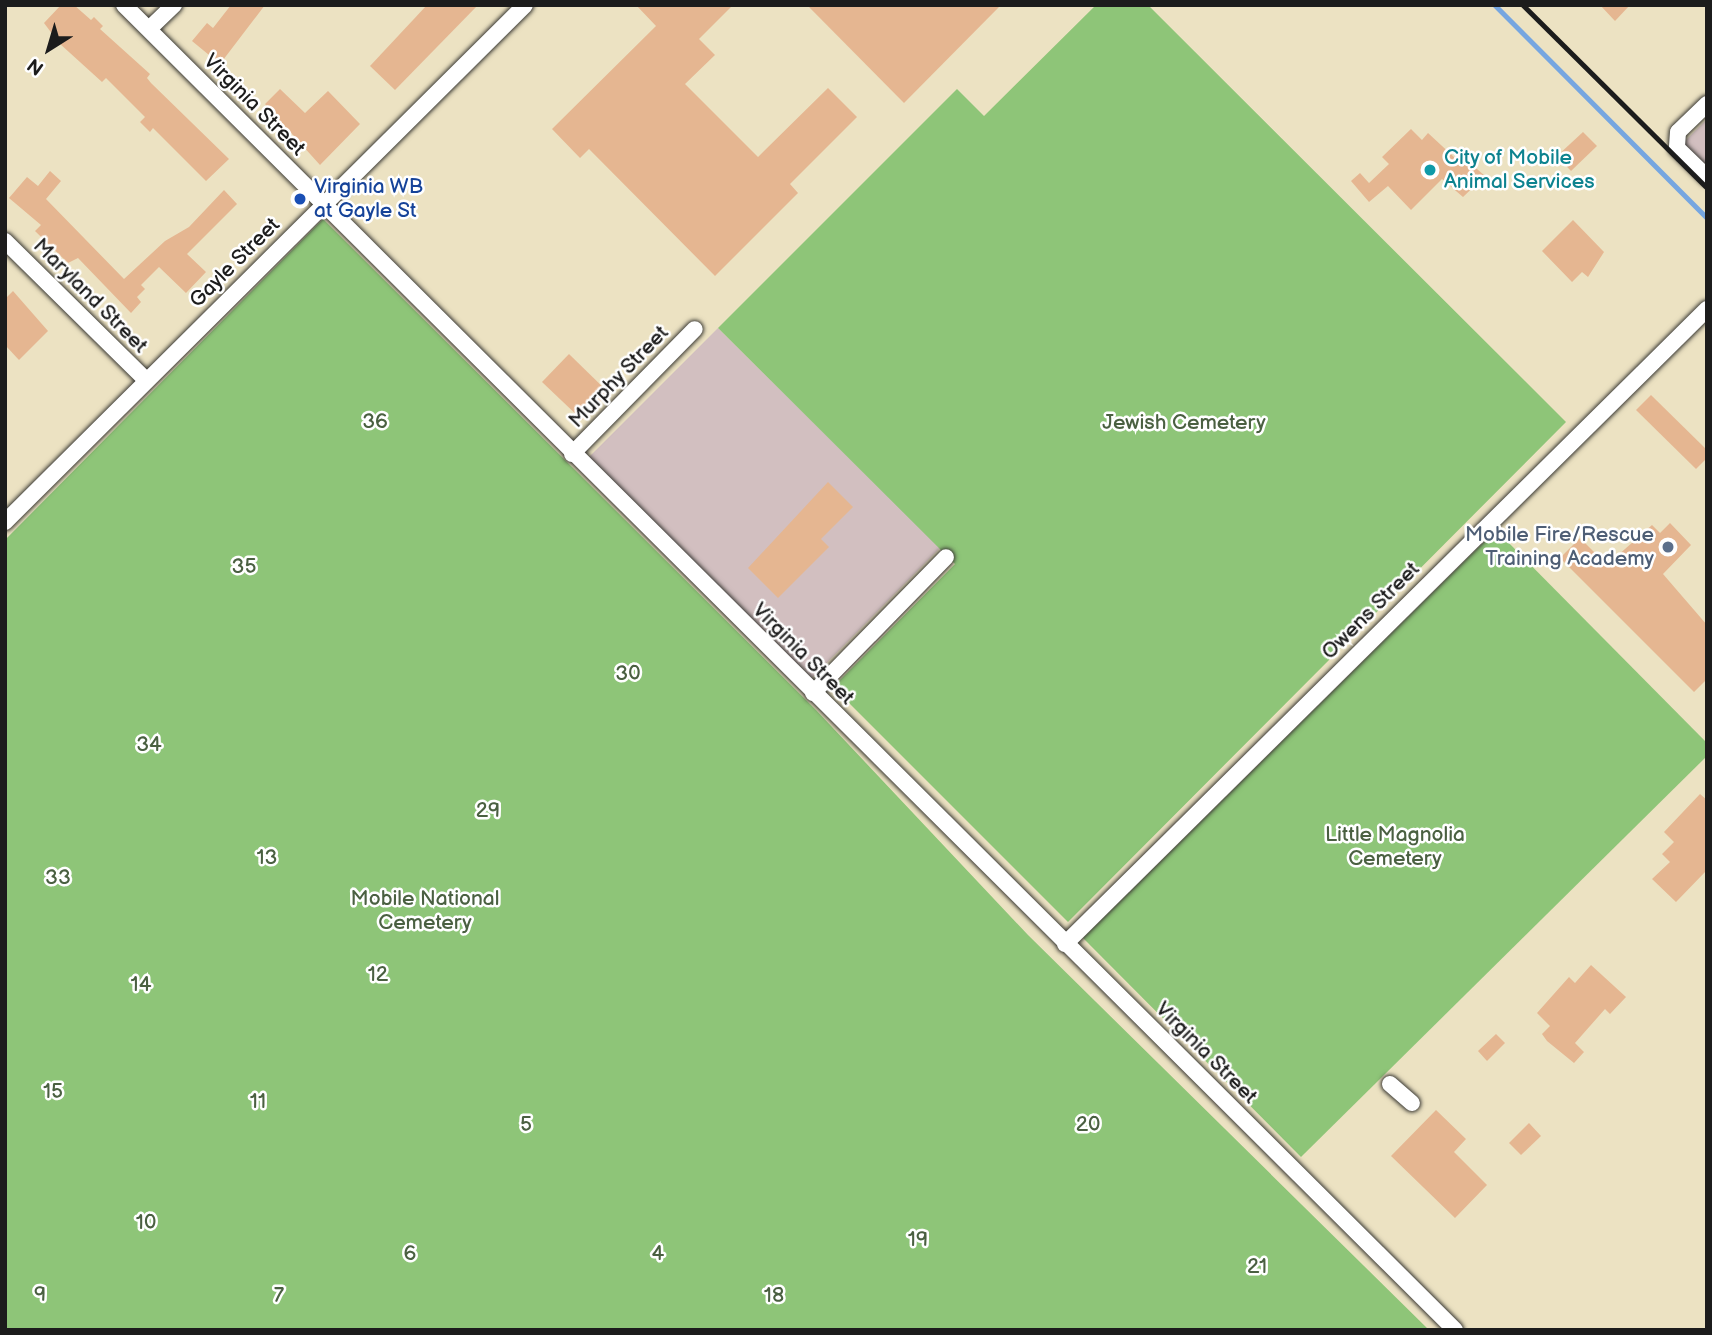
<!DOCTYPE html>
<html>
<head>
<meta charset="utf-8">
<style>
  body { margin:0 }
  #map { position:relative; width:1712px; height:1335px; overflow:hidden; background:#ece2c2; font-family:"Balsamiq Sans",sans-serif }
  div>[style] { position:absolute }
  [style*='--x'] { left:calc(var(--x)*1px); top:calc(var(--y)*1px); width:calc(var(--w)*1px); rotate:calc(var(--a)*1deg) }
  .industrial>* { inset:0; background:#d2bfc0 }
  .green>* { inset:0; background:#8ec578 }
  .stream>* { height:4.5px; margin:-2.25px; padding:0 2.25px; transform-origin:2.25px; border-radius:2.25px; background:#76a6e0 }
  .building>* { inset:0; background:#e5b691 }
  .roads { filter:drop-shadow(0 0 2px #3b3a35) drop-shadow(0 0 2px #3b3a35) }
  .minor>* { height:16px; margin:-8px; padding:0 8px; transform-origin:8px; border-radius:8px; background:#fff }
  .rail>* { height:4.5px; margin:-2.25px; padding:0 2.25px; transform-origin:2.25px; border-radius:2.25px; background:#1c1c1c }
  .dots>* { width:19px; height:19px; translate:-50% -50%; box-sizing:border-box; border:4px solid #fff; border-radius:50% }
  span { translate:-50% -50%; white-space:nowrap; text-align:center; line-height:1.15; -webkit-text-stroke:5px #fff; paint-order:stroke }
  .street-label { font-size:21px; color:#1c1c1c }
  .culture-label { font-size:21px; color:#0d838f }
  .left { translate:0 -50%; text-align:left }
  .transit-label { font-size:21px; color:#164399 }
  .park-label { font-size:21px; color:#4a6041 }
  .service-label { font-size:21px; color:#4e5e75 }
  .right { translate:-100% -50%; text-align:right }
  .frame { position:absolute; inset:0; border:7px solid #1c1c1c; pointer-events:none }
  .north { position:absolute; left:14px; top:14px; width:70px; height:70px; -webkit-text-stroke:5px #fff; paint-order:stroke; rotate:217deg; font-size:19px; font-weight:700; line-height:28px; text-align:center; color:#1c1c1c }
  .north::after { content:''; display:block; margin:auto; width:24px; height:32px; background:#1c1c1c; clip-path:polygon(50% 0,100% 100%,50% 72%,0 100%) }
</style>
</head>
<body>
<div id="map">
  <div class="industrial">
    <i style="clip-path:polygon(1707px 119px,1707px 169px,1682px 144px)"></i>
    <i style="clip-path:polygon(718px 328px,940px 548px,811px 679px,588px 458px)"></i>
  </div>
  <div class="green">
    <i style="clip-path:polygon(1096px 5px,1148px 5px,1566px 422px,1068px 922px,833px 687px,955px 564px,718px 328px,957px 89px,984px 116px)"></i>
    <i style="clip-path:polygon(323px 219px,816px 710px,1028px 935px,1429px 1330px,5px 1330px,5px 540px)"></i>
    <i style="clip-path:polygon(1496px 530px,1707px 743px,1707px 756px,1301px 1157px,1083px 938px)"></i>
  </div>
  <div class="stream">
    <i style="--x:1495;--y:5;--w:301;--a:45.1"></i>
  </div>
  <div class="building">
    <i style="clip-path:polygon(61px 5px,74px 5px,91px 20px,94px 17px,103px 26px,100px 29px,150px 74px,147px 78px,151px 83px,229px 159px,206px 181px,153px 128px,150px 132px,140px 122px,145px 117px,106px 78px,102px 82px,59px 43px,44px 23px)"></i>
    <i style="clip-path:polygon(231px 5px,265px 5px,220px 64px,192px 41px,207px 23px,213px 28px)"></i>
    <i style="clip-path:polygon(427px 5px,478px 5px,395px 90px,370px 66px)"></i>
    <i style="clip-path:polygon(636px 5px,733px 5px,699px 39px,715px 55px,685px 84px,758px 157px,828px 88px,857px 117px,790px 184px,798px 193px,715px 276px,589px 149px,580px 158px,552px 129px,656px 26px)"></i>
    <i style="clip-path:polygon(807px 5px,1001px 5px,904px 103px)"></i>
    <i style="clip-path:polygon(1600px 5px,1630px 5px,1615px 21px)"></i>
    <i style="clip-path:polygon(280px 89px,305px 113px,328px 91px,360px 124px,320px 165px,265px 104px)"></i>
    <i style="clip-path:polygon(1411px 129px,1422px 140px,1428px 133px,1455px 158px,1460px 154px,1485px 176px,1463px 197px,1442px 179px,1411px 210px,1388px 186px,1369px 202px,1351px 181px,1360px 173px,1369px 183px,1389px 164px,1382px 157px)"></i>
    <i style="clip-path:polygon(1583px 132px,1597px 146px,1571px 171px,1557px 156px)"></i>
    <i style="clip-path:polygon(50px 171px,61px 181px,46px 199px,124px 279px,165px 241px,189px 227px,224px 190px,237px 204px,187px 254px,206px 272px,186px 293px,159px 267px,141px 285px,145px 289px,137px 297px,141px 302px,131px 313px,78px 258px,68px 263px,35px 231px,41px 225px,9px 198px,27px 177px,38px 186px)"></i>
    <i style="clip-path:polygon(1573px 220px,1604px 252px,1588px 277px,1582px 272px,1572px 282px,1542px 251px)"></i>
    <i style="clip-path:polygon(13px 291px,48px 331px,19px 360px,5px 345px,5px 299px)"></i>
    <i style="clip-path:polygon(569px 354px,609px 393px,582px 420px,542px 382px)"></i>
    <i style="clip-path:polygon(1651px 395px,1707px 450px,1707px 458px,1696px 469px,1636px 410px)"></i>
    <i style="clip-path:polygon(828px 482px,853px 507px,821px 539px,829px 547px,778px 598px,748px 568px)"></i>
    <i style="clip-path:polygon(1670px 523px,1691px 545px,1663px 574px,1707px 625px,1707px 679px,1694px 692px,1560px 558px,1580px 538px,1607px 565px,1652px 525px,1660px 533px)"></i>
    <i style="clip-path:polygon(1700px 794px,1707px 800px,1707px 870px,1676px 902px,1652px 879px,1670px 862px,1662px 854px,1674px 842px,1664px 832px)"></i>
    <i style="clip-path:polygon(1591px 965px,1626px 997px,1610px 1014px,1605px 1009px,1575px 1043px,1584px 1052px,1574px 1063px,1547px 1041px,1542px 1034px,1550px 1026px,1537px 1013px,1569px 977px,1575px 983px)"></i>
    <i style="clip-path:polygon(1496px 1034px,1505px 1043px,1487px 1061px,1478px 1051px)"></i>
    <i style="clip-path:polygon(1436px 1110px,1466px 1139px,1454px 1152px,1487px 1185px,1455px 1218px,1391px 1156px)"></i>
    <i style="clip-path:polygon(1529px 1123px,1541px 1136px,1521px 1155px,1509px 1143px)"></i>
  </div>
  <div class="roads">
    <div class="minor">
      <i style="--x:124;--y:5;--w:1878;--a:44.87"></i>
      <i style="--x:149;--y:29;--w:35;--a:-44"></i>
      <i style="--x:1707;--y:104;--w:40;--a:136"></i>
      <i style="--x:1678;--y:132;--w:16;--a:94"></i>
      <i style="--x:1677;--y:148;--w:42;--a:44"></i>
      <i style="--x:5;--y:241;--w:198;--a:44.6"></i>
      <i style="--x:572;--y:454;--w:175;--a:-45.5"></i>
      <i style="--x:5;--y:522;--w:733;--a:-44.83"></i>
      <i style="--x:813;--y:693;--w:190;--a:-45.6"></i>
      <i style="--x:1065;--y:944;--w:903;--a:-44.69"></i>
      <i style="--x:1390;--y:1084;--w:29;--a:41"></i>
    </div>
  </div>
  <div class="rail">
    <i style="--x:1523;--y:5;--w:260;--a:44.8"></i>
  </div>
  <div class="dots">
    <i style="left:1430px;top:170px;background:#0f9aa8"></i>
    <i style="left:300px;top:199px;background:#1a4fb4"></i>
    <i style="left:1668px;top:547px;background:#5c6f8a"></i>
  </div>
  <div class="street-label">
    <span style="left:254px;top:105px;rotate:45deg">Virginia Street</span>
    <span style="left:235px;top:263px;rotate:-45deg">Gayle Street</span>
    <span style="left:90px;top:296px;rotate:45deg">Maryland Street</span>
    <span style="left:619px;top:377px;rotate:-46deg">Murphy Street</span>
    <span style="left:1371px;top:611px;rotate:-45deg">Owens Street</span>
    <span style="left:803px;top:654px;rotate:45deg">Virginia Street</span>
    <span style="left:1206px;top:1053px;rotate:45deg">Virginia Street</span>
  </div>
  <div class="culture-label">
    <span class="left" style="left:1444px;top:170px">City of Mobile<br>Animal Services</span>
  </div>
  <div class="transit-label">
    <span class="left" style="left:314px;top:199px">Virginia WB<br>at Gayle St</span>
  </div>
  <div class="park-label">
    <span style="left:375px;top:422px">36</span>
    <span style="left:1184px;top:423px">Jewish Cemetery</span>
    <span style="left:244px;top:567px">35</span>
    <span style="left:628px;top:674px">30</span>
    <span style="left:149px;top:745px">34</span>
    <span style="left:488px;top:811px">29</span>
    <span style="left:1395px;top:847px">Little Magnolia<br>Cemetery</span>
    <span style="left:267px;top:858px">13</span>
    <span style="left:58px;top:878px">33</span>
    <span style="left:425px;top:911px">Mobile National<br>Cemetery</span>
    <span style="left:378px;top:975px">12</span>
    <span style="left:141px;top:985px">14</span>
    <span style="left:53px;top:1092px">15</span>
    <span style="left:258px;top:1102px">11</span>
    <span style="left:526px;top:1125px">5</span>
    <span style="left:1088px;top:1125px">20</span>
    <span style="left:146px;top:1223px">10</span>
    <span style="left:918px;top:1240px">19</span>
    <span style="left:410px;top:1254px">6</span>
    <span style="left:658px;top:1254px">4</span>
    <span style="left:1257px;top:1267px">21</span>
    <span style="left:40px;top:1295px">9</span>
    <span style="left:279px;top:1296px">7</span>
    <span style="left:774px;top:1296px">18</span>
  </div>
  <div class="service-label">
    <span class="right" style="left:1654px;top:547px">Mobile Fire/Rescue<br>Training Academy</span>
  </div>
  <div class="frame"></div>
  <div class="north">N</div>
</div>
</body>
</html>
